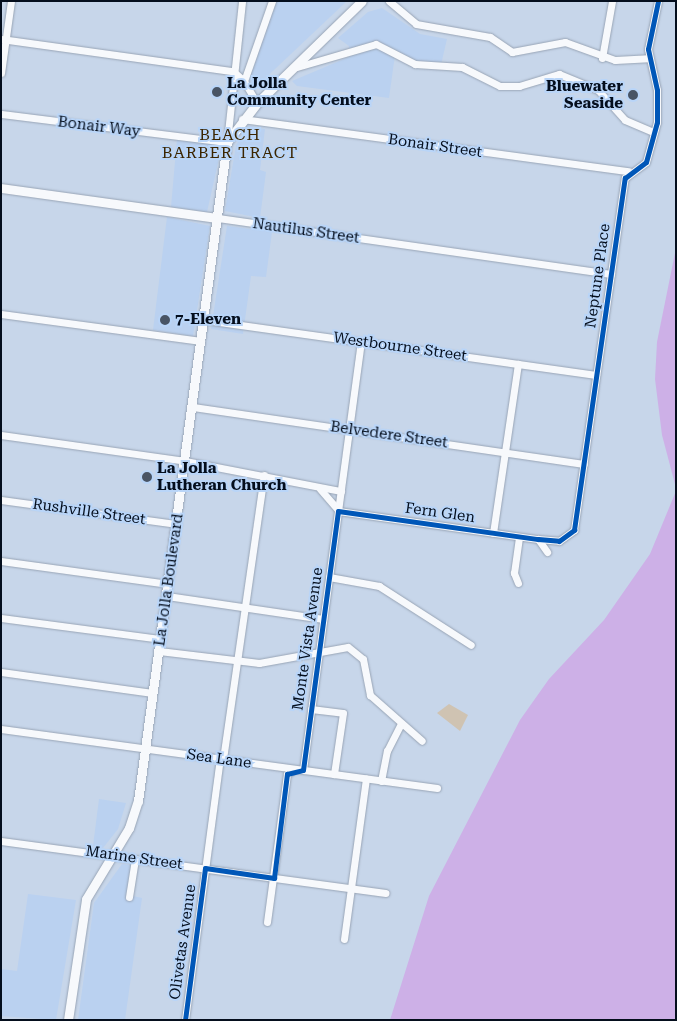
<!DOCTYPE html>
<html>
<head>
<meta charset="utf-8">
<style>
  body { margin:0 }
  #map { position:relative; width:677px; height:1021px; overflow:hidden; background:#c7d6ea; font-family:"Roboto Serif",serif }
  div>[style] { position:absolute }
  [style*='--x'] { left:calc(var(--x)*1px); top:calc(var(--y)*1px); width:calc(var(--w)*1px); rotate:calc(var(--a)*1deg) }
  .built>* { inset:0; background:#bad1f0 }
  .green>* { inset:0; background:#cfc3b2 }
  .water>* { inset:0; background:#cdb0e7 }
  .roads { filter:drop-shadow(0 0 1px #98a4b5) drop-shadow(0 0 1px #98a4b5) }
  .minor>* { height:7px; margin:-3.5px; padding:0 3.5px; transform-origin:3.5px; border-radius:3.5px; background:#f7f9fc }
  .major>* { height:9px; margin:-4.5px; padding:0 4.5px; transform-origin:4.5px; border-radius:4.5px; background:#f7f9fc }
  .cycleway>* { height:5px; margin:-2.5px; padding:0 2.5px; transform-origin:2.5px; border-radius:2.5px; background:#0057b8 }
  .dots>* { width:14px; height:14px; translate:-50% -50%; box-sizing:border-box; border:2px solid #b9d5f8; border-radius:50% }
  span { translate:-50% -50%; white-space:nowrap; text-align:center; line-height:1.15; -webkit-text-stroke:4px #b9d5f8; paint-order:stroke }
  .poi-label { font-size:15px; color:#040e1d; font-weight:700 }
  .left { translate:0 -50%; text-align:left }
  .right { translate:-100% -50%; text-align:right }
  .street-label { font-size:15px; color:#040e1d }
  .neighbourhood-label { font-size:16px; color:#3b2500; letter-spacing:1px }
  .frame { position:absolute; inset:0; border:2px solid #040e1d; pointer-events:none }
</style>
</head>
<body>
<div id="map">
  <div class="built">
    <i style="clip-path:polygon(274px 1px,347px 1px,256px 87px,249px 83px,248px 74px)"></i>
    <i style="clip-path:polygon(382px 8px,420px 34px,447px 39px,440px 69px,411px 66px,395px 55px,389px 98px,297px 86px,292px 81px,349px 57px,349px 46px,338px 38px,368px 12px)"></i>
    <i style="clip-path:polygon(249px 126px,265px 129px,260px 170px,266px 172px,260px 218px,225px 211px,236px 145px)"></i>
    <i style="clip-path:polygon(177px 139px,222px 145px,207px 212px,171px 207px)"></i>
    <i style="clip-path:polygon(167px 217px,210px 226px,193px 336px,153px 330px)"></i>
    <i style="clip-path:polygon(227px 226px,272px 232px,266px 277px,251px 276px,243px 334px,211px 329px)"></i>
    <i style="clip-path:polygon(99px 799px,126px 803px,118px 829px,103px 848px,93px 846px)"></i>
    <i style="clip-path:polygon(122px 864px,138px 866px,133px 896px,142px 898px,125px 1020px,78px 1020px,94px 903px)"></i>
    <i style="clip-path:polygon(28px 894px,76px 900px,56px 1020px,1px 1016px,1px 969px,17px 971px)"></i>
  </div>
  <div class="green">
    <i style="clip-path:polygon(449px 704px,468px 715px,460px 731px,437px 713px)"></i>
  </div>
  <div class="water">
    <i style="clip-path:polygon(676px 248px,676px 488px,662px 435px,655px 379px,657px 342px)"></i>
    <i style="clip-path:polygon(676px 491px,676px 1020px,390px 1020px,429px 896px,520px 720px,549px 679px,604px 620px,650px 554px)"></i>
  </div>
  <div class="roads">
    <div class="minor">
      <i style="--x:389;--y:1;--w:35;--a:40"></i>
      <i style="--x:416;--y:24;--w:75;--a:10"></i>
      <i style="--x:490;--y:37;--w:27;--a:34"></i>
      <i style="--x:512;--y:52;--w:54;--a:-10.7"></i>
      <i style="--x:565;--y:42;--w:53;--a:19.8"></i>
      <i style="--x:615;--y:60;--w:33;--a:-3"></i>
      <i style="--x:1;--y:39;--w:234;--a:7.9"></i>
      <i style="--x:233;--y:71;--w:15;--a:42"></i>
      <i style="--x:602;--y:58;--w:58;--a:-80"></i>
      <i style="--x:297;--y:67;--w:82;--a:-16.2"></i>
      <i style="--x:376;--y:44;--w:44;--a:27.1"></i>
      <i style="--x:415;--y:64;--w:47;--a:3.7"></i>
      <i style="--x:462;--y:67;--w:42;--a:26.6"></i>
      <i style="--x:500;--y:86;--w:19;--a:0"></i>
      <i style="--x:519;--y:86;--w:42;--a:-16.7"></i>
      <i style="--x:559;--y:74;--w:42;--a:22.3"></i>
      <i style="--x:598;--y:90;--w:40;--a:48"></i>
      <i style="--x:625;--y:120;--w:30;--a:23"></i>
      <i style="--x:1;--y:73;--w:73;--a:-82.1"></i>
      <i style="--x:257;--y:103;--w:26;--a:-121"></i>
      <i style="--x:244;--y:81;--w:85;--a:-70.7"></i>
      <i style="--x:1;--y:114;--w:228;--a:7.1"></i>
      <i style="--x:227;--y:142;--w:142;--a:-83.9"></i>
      <i style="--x:242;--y:119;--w:390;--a:7.7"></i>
      <i style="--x:218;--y:218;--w:397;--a:8.1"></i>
      <i style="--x:1;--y:314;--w:202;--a:7.7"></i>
      <i style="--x:205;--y:320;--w:395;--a:8"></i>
      <i style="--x:193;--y:407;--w:395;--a:8.3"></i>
      <i style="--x:1;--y:435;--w:186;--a:8"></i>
      <i style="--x:185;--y:461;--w:159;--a:10.9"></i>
      <i style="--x:320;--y:489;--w:28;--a:49"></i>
      <i style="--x:1;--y:500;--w:178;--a:7.8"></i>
      <i style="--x:338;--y:511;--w:202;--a:8"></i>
      <i style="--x:538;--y:539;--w:21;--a:5"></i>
      <i style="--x:559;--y:541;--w:19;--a:-36"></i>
      <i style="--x:574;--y:530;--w:356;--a:-81.8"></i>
      <i style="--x:625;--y:178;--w:26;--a:-37"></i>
      <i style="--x:646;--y:162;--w:41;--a:-74.6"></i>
      <i style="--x:657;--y:122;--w:32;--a:-90"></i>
      <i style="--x:657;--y:90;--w:42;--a:-102.4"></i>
      <i style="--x:648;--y:49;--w:49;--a:-78.2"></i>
      <i style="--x:493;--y:533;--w:171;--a:-81.6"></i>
      <i style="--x:538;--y:539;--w:16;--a:55"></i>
      <i style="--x:1;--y:561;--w:169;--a:7.8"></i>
      <i style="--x:329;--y:577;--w:51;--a:10.2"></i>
      <i style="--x:379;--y:586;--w:109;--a:32.7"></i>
      <i style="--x:518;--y:583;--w:11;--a:-112"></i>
      <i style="--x:514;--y:573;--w:36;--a:-82"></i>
      <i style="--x:167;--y:596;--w:158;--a:8.4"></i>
      <i style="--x:1;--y:618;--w:160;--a:7.5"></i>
      <i style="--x:159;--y:651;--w:101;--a:6.8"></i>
      <i style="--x:259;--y:663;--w:90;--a:-10.2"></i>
      <i style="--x:348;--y:647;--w:19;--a:39"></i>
      <i style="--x:363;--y:659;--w:37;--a:79"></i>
      <i style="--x:370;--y:695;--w:69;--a:41.5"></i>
      <i style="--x:1;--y:672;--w:153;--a:7.9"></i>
      <i style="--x:311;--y:709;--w:32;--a:7"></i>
      <i style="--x:343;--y:713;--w:62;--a:98.4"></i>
      <i style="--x:1;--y:729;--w:440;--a:7.7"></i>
      <i style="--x:223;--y:759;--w:287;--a:-81.8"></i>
      <i style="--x:303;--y:770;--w:432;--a:-82.3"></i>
      <i style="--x:381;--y:781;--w:31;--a:-79"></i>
      <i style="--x:387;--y:751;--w:31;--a:-63"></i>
      <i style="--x:1;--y:841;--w:388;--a:7.7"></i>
      <i style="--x:129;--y:897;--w:38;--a:-81"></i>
      <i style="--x:267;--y:922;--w:149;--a:-82.3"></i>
      <i style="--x:287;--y:774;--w:9;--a:-32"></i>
      <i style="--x:344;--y:939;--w:162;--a:-82.2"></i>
      <i style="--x:185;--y:1020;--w:263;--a:-82.4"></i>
    </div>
    <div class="major">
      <i style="--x:1;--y:188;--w:219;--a:7.9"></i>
      <i style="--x:68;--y:1020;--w:122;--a:-81.5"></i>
      <i style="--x:86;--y:899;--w:83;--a:-58.8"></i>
      <i style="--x:129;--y:828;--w:28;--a:-72"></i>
      <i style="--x:138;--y:801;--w:665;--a:-82.31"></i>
      <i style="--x:227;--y:142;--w:49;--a:-52.4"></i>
      <i style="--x:257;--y:103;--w:146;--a:-44.2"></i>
    </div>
  </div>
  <div class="cycleway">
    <i style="--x:185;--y:1020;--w:153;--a:-82.5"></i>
    <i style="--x:205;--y:868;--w:70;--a:8.2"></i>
    <i style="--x:274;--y:878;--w:105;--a:-82.9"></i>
    <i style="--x:287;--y:774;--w:16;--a:-14"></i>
    <i style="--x:303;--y:770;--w:261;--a:-82.3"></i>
    <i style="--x:338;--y:511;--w:202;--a:8"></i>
    <i style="--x:538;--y:539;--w:21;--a:5"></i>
    <i style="--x:559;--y:541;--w:19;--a:-36"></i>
    <i style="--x:574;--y:530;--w:356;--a:-81.8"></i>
    <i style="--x:625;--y:178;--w:26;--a:-37"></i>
    <i style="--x:646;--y:162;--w:41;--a:-74.6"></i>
    <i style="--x:657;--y:122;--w:32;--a:-90"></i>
    <i style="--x:657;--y:90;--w:42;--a:-102.4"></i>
    <i style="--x:648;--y:49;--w:49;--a:-78.2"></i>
  </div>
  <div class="dots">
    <i style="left:217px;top:92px;background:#485465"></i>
    <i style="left:633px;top:95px;background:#485465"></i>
    <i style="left:165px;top:320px;background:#485465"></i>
    <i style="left:147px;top:477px;background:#485465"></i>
  </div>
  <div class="poi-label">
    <span class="left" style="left:227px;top:92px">La Jolla<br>Community Center</span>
    <span class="right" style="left:623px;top:95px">Bluewater<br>Seaside</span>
    <span class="left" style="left:175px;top:320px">7-Eleven</span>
    <span class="left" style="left:157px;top:477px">La Jolla<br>Lutheran Church</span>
  </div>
  <div class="street-label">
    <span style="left:99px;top:127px;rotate:7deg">Bonair Way</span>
    <span style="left:435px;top:146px;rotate:8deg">Bonair Street</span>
    <span style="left:306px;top:231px;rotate:8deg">Nautilus Street</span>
    <span style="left:598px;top:276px;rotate:-82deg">Neptune Place</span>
    <span style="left:400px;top:347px;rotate:8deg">Westbourne Street</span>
    <span style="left:389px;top:435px;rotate:8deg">Belvedere Street</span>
    <span style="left:89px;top:512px;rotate:8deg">Rushville Street</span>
    <span style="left:440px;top:513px;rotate:8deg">Fern Glen</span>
    <span style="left:169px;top:580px;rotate:-82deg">La Jolla Boulevard</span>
    <span style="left:308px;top:639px;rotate:-82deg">Monte Vista Avenue</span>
    <span style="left:219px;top:759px;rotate:8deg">Sea Lane</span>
    <span style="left:134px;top:858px;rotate:8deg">Marine Street</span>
    <span style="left:183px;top:942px;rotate:-82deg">Olivetas Avenue</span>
  </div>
  <div class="neighbourhood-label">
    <span style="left:230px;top:144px">BEACH<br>BARBER TRACT</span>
  </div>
  <div class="frame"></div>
</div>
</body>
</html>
